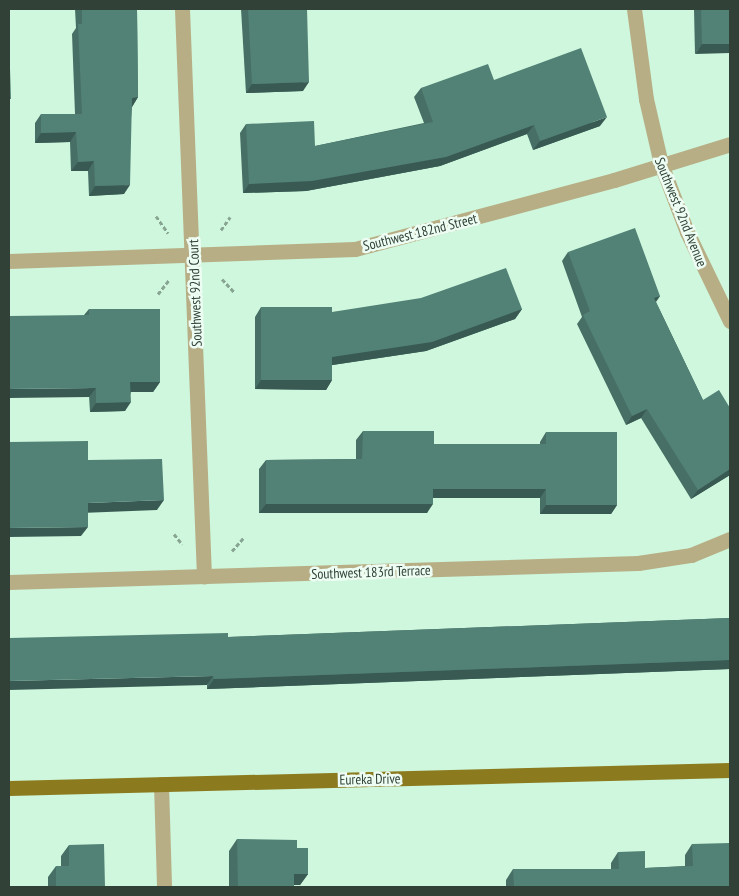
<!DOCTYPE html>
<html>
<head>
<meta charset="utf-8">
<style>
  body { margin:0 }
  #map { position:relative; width:739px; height:896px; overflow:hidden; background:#cef7dd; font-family:"PT Sans Narrow",sans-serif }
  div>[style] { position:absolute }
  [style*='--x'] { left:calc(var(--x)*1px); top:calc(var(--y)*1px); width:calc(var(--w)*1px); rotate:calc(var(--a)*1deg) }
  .path>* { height:3px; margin-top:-1.5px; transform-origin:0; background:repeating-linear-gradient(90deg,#87a592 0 4px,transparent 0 6.5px) }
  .minor>* { height:15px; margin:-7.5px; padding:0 7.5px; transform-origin:7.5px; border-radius:7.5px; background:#b7ae85 }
  .major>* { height:15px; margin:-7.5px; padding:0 7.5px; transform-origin:7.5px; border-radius:7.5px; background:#8c7a1e }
  .wall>* { inset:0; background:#476f65 }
  .shaded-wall>* { inset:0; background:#395a53 }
  .building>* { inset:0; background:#528176 }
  span { translate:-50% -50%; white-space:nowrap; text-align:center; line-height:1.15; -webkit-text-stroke:5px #edfdf3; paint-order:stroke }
  .street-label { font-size:14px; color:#314137 }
  .frame { position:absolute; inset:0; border:10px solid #314137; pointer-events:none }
</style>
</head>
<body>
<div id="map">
  <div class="path">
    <i style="--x:156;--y:216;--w:21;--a:55"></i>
    <i style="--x:221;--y:230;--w:16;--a:-55"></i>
    <i style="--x:222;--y:279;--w:19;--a:47"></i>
    <i style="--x:158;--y:294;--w:18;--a:-52"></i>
    <i style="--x:174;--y:534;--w:13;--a:51"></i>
    <i style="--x:232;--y:551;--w:18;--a:-49"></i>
  </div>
  <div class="minor">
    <i style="--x:182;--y:9;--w:568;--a:87.78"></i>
    <i style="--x:634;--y:9;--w:91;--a:82.4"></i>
    <i style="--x:646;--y:99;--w:67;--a:77"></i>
    <i style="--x:661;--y:164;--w:73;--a:69.1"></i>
    <i style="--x:687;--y:232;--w:99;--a:64.2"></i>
    <i style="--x:9;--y:261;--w:346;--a:-2"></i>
    <i style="--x:355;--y:249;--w:268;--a:-14.9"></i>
    <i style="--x:614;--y:180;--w:121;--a:-17.2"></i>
    <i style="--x:9;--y:582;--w:629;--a:-1.73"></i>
    <i style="--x:638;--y:563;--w:54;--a:-8.6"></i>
    <i style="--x:691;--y:555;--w:42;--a:-22.3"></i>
    <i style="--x:161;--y:784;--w:103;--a:88.3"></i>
  </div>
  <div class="major">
    <i style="--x:9;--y:788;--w:721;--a:-1.43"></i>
  </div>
  <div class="wall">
    <i style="clip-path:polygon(75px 9px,137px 9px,138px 97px,132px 107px,124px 194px,89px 196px,88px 171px,71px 171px,70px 142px,35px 143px,35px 123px,41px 114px,75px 114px,72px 34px,76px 28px)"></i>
    <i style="clip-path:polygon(241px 9px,307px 9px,303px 91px,246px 93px)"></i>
    <i style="clip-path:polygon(694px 9px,730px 9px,695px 54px)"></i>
    <i style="clip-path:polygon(494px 80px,600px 126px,533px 150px,527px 134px,440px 166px,306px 191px,243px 193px,240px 133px,246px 124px,315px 146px,424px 123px,414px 97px,421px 88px)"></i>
    <i style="clip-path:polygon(568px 252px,660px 296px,656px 302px,703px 400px,730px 408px,730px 475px,691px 499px,641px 418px,626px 425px,577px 324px,582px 317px,562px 261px)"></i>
    <i style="clip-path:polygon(261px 307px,332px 312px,522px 309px,515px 319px,426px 351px,332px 365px,332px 380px,326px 390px,255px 389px,255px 317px)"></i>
    <i style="clip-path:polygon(89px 309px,160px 382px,153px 392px,131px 392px,125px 411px,90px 412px,84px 315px)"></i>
    <i style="clip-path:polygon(363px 431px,434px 444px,540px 444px,540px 442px,546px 432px,617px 505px,611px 514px,540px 514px,540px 498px,433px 498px,427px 513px,259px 513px,259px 469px,266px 460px,356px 459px,356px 440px)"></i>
    <i style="clip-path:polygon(730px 618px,730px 669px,207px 689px,207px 685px,228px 637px)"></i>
    <i style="clip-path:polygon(237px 839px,297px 848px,308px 874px,300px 885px,294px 885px,294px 887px,229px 887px,229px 851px)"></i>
    <i style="clip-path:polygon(692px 844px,730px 887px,506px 887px,506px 880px,513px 869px,611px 869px,611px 863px,618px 852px,645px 868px,685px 866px,685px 855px)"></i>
    <i style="clip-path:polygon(69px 845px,105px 887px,48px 887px,48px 877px,56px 866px,61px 866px,61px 856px)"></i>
  </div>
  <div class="shaded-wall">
    <i style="clip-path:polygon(702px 44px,730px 44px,730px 53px,695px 54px)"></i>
    <i style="clip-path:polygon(309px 82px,303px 91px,246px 93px,252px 84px)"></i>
    <i style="clip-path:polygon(138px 97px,132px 107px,132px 98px)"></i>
    <i style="clip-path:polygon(607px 117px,600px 126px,533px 150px,540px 141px)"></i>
    <i style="clip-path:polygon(534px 125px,527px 134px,440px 166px,306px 191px,243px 193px,249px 184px)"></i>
    <i style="clip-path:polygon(76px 132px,70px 142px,35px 143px,41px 133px)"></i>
    <i style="clip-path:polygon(94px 161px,88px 171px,71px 171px,78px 162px)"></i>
    <i style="clip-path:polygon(130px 185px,124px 194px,89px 196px,95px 186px)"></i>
    <i style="clip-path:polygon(660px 296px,653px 305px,654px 298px)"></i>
    <i style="clip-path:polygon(522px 309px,515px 319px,426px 351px,326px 366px,332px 357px)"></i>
    <i style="clip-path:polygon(261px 380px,332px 380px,326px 390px,255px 389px)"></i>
    <i style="clip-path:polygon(130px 382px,160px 382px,153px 392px,124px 392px)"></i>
    <i style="clip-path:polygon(96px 388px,89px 397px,9px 398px,9px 389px)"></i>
    <i style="clip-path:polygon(131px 402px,125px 411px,90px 412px,96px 403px)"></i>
    <i style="clip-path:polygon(647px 409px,641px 418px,626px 425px,632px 416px)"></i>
    <i style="clip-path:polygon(730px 469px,730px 475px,691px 499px,698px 490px)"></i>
    <i style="clip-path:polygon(433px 489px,546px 489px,540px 498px,427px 498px)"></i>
    <i style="clip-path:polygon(164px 500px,157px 510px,81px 513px,88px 503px)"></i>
    <i style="clip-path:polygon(266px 504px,433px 504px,427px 513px,259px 513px)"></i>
    <i style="clip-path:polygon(546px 505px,617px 505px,611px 514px,540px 514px)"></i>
    <i style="clip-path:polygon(88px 527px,81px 536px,9px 537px,9px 528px)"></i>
    <i style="clip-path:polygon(730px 660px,730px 669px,207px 689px,214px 679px)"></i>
    <i style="clip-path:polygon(213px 676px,207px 685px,9px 690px,9px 681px)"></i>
    <i style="clip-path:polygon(294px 874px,308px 874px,300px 885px,286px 885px)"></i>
  </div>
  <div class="building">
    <i style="clip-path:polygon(82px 9px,137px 9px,138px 97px,132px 98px,130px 185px,95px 186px,94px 161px,78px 162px,76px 132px,41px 133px,41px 114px,82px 114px,78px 24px,82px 24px)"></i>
    <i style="clip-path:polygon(248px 9px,307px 9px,309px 82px,252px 84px)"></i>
    <i style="clip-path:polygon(701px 9px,730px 9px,730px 44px,702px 44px)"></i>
    <i style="clip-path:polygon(9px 38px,11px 99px,9px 99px)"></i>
    <i style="clip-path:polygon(581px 48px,607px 117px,540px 141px,534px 125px,446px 157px,312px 181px,249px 184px,246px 124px,314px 121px,315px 146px,433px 122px,421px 88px,488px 64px,494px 80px)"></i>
    <i style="clip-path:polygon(635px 228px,660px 296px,654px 298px,703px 400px,719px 390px,730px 408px,730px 469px,698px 490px,647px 409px,632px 416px,583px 315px,590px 311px,568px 252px)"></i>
    <i style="clip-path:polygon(506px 268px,522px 309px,432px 342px,332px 357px,332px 380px,261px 380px,261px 307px,332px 307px,332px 312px,421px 298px)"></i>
    <i style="clip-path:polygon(89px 309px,160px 309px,160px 382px,130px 382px,131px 402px,96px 403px,96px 388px,9px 389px,9px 316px,89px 315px)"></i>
    <i style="clip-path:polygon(363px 431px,434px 431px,434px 444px,546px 444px,546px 432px,617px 432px,617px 505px,546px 505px,546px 489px,433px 489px,433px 504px,266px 504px,266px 460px,362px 459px)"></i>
    <i style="clip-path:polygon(88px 441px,88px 460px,162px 459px,164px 500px,88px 503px,88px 527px,9px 528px,9px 442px)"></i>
    <i style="clip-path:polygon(730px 618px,730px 660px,214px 679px,213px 676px,9px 681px,9px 638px,228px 633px,228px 637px)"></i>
    <i style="clip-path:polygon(237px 839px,297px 840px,297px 848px,308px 848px,308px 874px,294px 874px,294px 887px,238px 887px)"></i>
    <i style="clip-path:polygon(730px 843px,730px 887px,514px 887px,513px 869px,619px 869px,618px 852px,645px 851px,645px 868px,693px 866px,692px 844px)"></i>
    <i style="clip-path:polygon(104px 844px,105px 887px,56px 887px,56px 866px,69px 866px,69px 845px)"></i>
  </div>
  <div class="street-label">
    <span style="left:681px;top:212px;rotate:68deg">Southwest 92nd Avenue</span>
    <span style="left:420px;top:232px;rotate:-14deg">Southwest 182nd Street</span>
    <span style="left:195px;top:293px;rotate:-92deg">Southwest 92nd Court</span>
    <span style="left:371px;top:572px;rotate:-2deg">Southwest 183rd Terrace</span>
    <span style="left:370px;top:779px;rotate:-1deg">Eureka Drive</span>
  </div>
  <div class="frame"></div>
</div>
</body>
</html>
